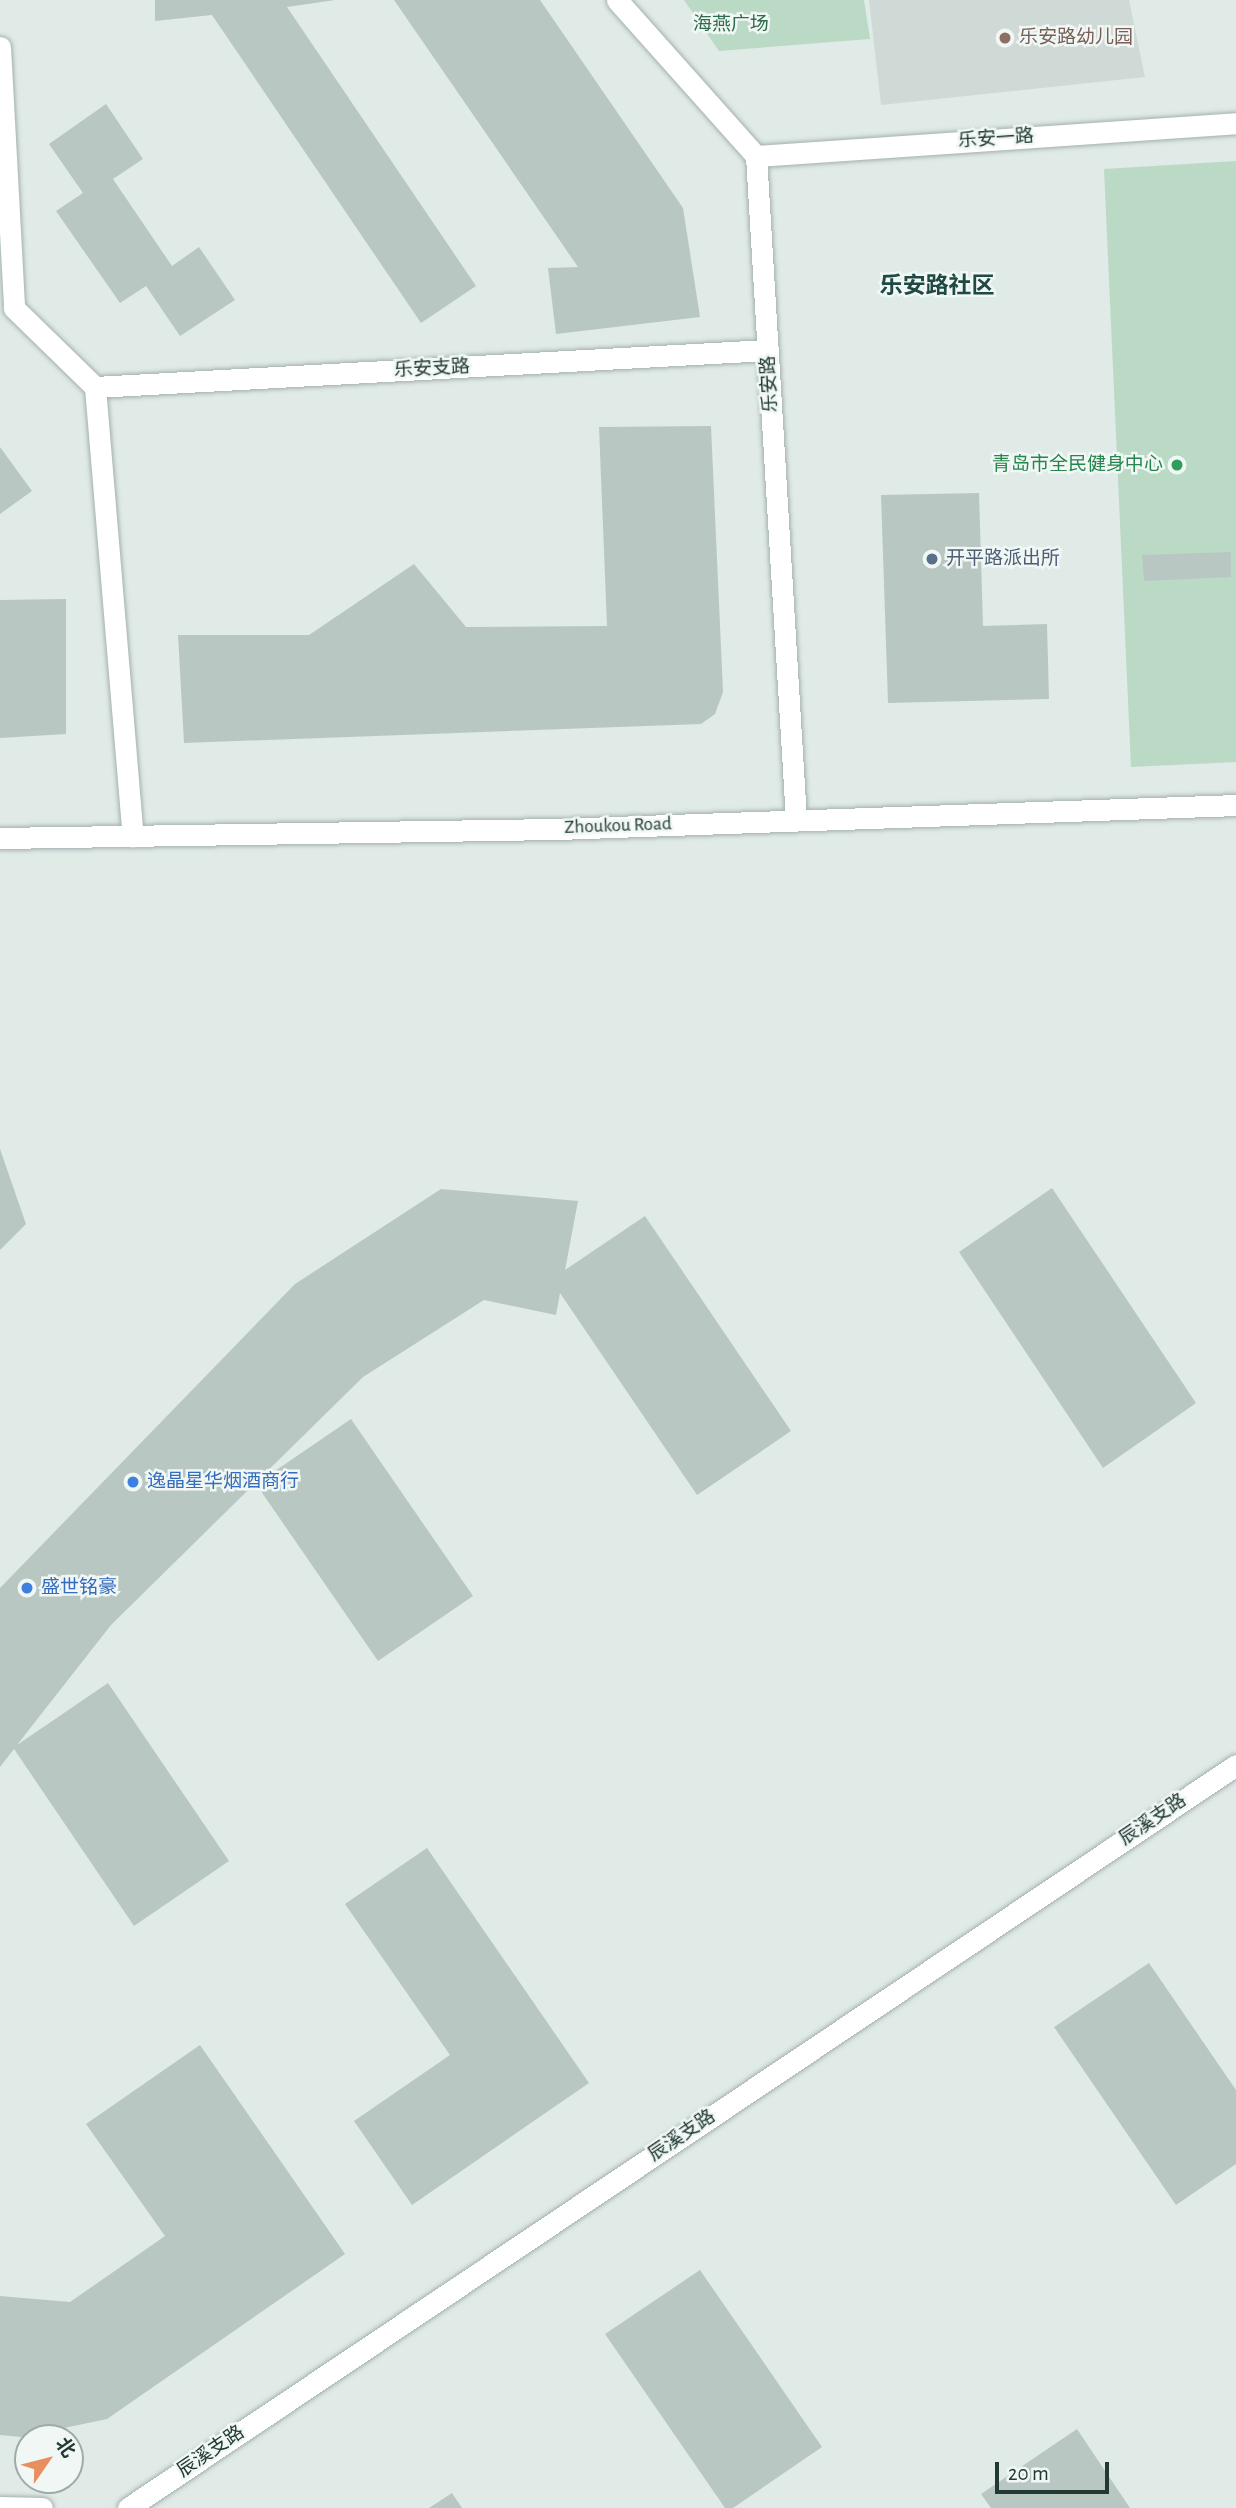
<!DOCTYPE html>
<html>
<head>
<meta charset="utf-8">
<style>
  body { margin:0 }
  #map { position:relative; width:1236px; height:2508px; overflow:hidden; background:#e0eae7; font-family:"Alegreya Sans","Noto Sans SC",sans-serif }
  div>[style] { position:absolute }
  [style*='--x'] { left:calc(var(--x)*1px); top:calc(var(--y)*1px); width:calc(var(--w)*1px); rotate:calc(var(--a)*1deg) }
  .built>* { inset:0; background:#cfdad6 }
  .green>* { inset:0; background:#badac6 }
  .building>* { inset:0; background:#b9c7c3 }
  .roads { filter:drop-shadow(0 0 2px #a3b1ae) drop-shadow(0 0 2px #a3b1ae) }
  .street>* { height:21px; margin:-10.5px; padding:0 10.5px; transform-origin:10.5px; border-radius:10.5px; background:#fff }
  .secondary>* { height:21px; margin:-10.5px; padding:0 10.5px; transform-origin:10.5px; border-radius:10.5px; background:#fff }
  .dots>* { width:19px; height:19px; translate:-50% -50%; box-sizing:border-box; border:4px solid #f0f7f4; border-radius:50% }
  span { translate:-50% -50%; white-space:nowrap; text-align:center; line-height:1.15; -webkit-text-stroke:5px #f0f7f4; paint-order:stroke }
  .park-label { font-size:19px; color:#2f6d4d }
  .education-label { font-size:19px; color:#785e54 }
  .left { translate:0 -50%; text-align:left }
  .street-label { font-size:19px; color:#223935 }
  .leisure-label { font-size:19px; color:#27864d }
  .right { translate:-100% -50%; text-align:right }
  .service-label { font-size:19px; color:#4e5e75 }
  .shop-label { font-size:19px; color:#366cbe }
  .quarter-label { font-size:23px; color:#204944; font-weight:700 }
  .north { position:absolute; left:14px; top:2424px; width:70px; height:70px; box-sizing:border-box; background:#f0f7f4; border:2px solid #9eaba8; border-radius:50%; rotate:55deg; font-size:19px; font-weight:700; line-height:28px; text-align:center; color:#223935 }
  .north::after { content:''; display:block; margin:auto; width:24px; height:32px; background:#e88f60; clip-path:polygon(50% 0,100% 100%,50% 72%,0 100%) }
  .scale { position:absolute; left:995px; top:2462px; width:114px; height:32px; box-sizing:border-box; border:4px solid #223935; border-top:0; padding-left:9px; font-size:21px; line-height:24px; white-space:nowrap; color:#223935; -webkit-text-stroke:5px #f0f7f4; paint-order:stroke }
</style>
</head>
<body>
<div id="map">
  <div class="built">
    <i style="clip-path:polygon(869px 0,1129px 0,1145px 77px,881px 105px)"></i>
  </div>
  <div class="green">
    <i style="clip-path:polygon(684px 0,864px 0,870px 39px,719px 51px)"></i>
    <i style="clip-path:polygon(1236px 161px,1236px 762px,1131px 767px,1104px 169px)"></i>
  </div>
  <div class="building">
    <i style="clip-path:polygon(155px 0,335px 0,287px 7px,476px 286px,421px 323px,212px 15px,155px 21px)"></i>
    <i style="clip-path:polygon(394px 0,540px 0,683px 208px,700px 317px,556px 334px,548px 268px,578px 267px)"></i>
    <i style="clip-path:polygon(106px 104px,143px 159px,113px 179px,172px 266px,199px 247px,235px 300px,180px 336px,146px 286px,120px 303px,56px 211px,83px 193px,49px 144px)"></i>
    <i style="clip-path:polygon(711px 426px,723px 692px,715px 714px,701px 724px,184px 743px,178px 635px,309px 635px,414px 564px,466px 627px,607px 626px,599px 427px)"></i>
    <i style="clip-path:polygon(0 447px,32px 491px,0 514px)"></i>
    <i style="clip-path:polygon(979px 493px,983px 626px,1047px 624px,1049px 699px,888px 703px,881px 495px)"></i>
    <i style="clip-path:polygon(1231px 552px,1231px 577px,1144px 581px,1142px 555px)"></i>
    <i style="clip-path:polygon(66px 599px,66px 734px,0 738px,0 600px)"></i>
    <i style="clip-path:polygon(0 1149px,26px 1224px,0 1250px)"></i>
    <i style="clip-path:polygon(1052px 1188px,1196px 1403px,1103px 1468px,959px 1252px)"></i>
    <i style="clip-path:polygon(441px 1189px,578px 1201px,565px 1270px,645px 1216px,791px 1431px,697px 1495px,560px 1293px,556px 1315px,484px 1300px,363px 1377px,111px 1625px,17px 1745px,108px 1683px,229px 1861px,134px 1926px,14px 1749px,0 1767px,0 1588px,295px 1284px)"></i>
    <i style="clip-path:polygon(351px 1419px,473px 1596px,378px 1661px,256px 1484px)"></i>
    <i style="clip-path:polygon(427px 1848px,589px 2083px,412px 2205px,354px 2121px,450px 2055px,345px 1904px)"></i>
    <i style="clip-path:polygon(1149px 1963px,1236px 2090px,1236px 2164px,1176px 2205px,1054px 2027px)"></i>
    <i style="clip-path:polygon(200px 2045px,345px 2254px,107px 2419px,21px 2437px,0 2435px,0 2296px,70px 2302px,165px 2236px,86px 2124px)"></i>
    <i style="clip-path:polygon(700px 2270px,822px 2447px,733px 2508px,725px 2508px,605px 2334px)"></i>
    <i style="clip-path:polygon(1077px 2429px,1130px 2508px,991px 2508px,981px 2494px)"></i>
    <i style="clip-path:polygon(452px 2493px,462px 2508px,429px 2508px)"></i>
  </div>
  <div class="roads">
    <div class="street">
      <i style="--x:617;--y:0;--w:209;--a:48.3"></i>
      <i style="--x:756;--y:156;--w:665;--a:86.55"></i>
      <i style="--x:0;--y:47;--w:261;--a:86.9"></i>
      <i style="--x:14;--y:308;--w:113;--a:44.3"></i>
      <i style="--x:95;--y:387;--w:674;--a:-3.15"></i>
      <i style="--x:756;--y:156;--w:481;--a:-3.9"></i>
      <i style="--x:95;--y:387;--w:451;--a:85.2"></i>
      <i style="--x:0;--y:2507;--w:42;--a:1.4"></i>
      <i style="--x:128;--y:2508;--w:1334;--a:-33.84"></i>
    </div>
    <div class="secondary">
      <i style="--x:0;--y:838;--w:557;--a:-0.93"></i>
      <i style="--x:557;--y:829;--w:679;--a:-2.02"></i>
    </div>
  </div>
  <div class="dots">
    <i style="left:1005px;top:38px;background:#8d6e63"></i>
    <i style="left:1177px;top:465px;background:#2e9e5b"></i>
    <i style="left:932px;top:559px;background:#5c6f8a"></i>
    <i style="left:133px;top:1482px;background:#3f7fe0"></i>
    <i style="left:27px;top:1588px;background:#3f7fe0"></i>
  </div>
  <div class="park-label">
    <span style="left:731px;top:25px">海燕广场</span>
  </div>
  <div class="education-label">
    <span class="left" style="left:1019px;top:38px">乐安路幼儿园</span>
  </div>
  <div class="street-label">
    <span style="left:996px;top:139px;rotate:-4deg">乐安一路</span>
    <span style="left:432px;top:369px;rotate:-3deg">乐安支路</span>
    <span style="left:770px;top:384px;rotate:-93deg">乐安路</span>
    <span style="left:618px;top:826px;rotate:-2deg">Zhoukou Road</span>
    <span style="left:1153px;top:1820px;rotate:-34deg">辰溪支路</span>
    <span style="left:682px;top:2136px;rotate:-34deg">辰溪支路</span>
    <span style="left:211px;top:2452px;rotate:-34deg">辰溪支路</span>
  </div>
  <div class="leisure-label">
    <span class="right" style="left:1163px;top:465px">青岛市全民健身中心</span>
  </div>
  <div class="service-label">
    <span class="left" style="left:946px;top:559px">开平路派出所</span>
  </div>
  <div class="shop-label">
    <span class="left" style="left:147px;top:1482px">逸晶星华烟酒商行</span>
    <span class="left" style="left:41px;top:1588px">盛世铭豪</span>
  </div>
  <div class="quarter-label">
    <span style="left:937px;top:287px">乐安路社区</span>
  </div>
  <div class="north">北</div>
  <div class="scale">20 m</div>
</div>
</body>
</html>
